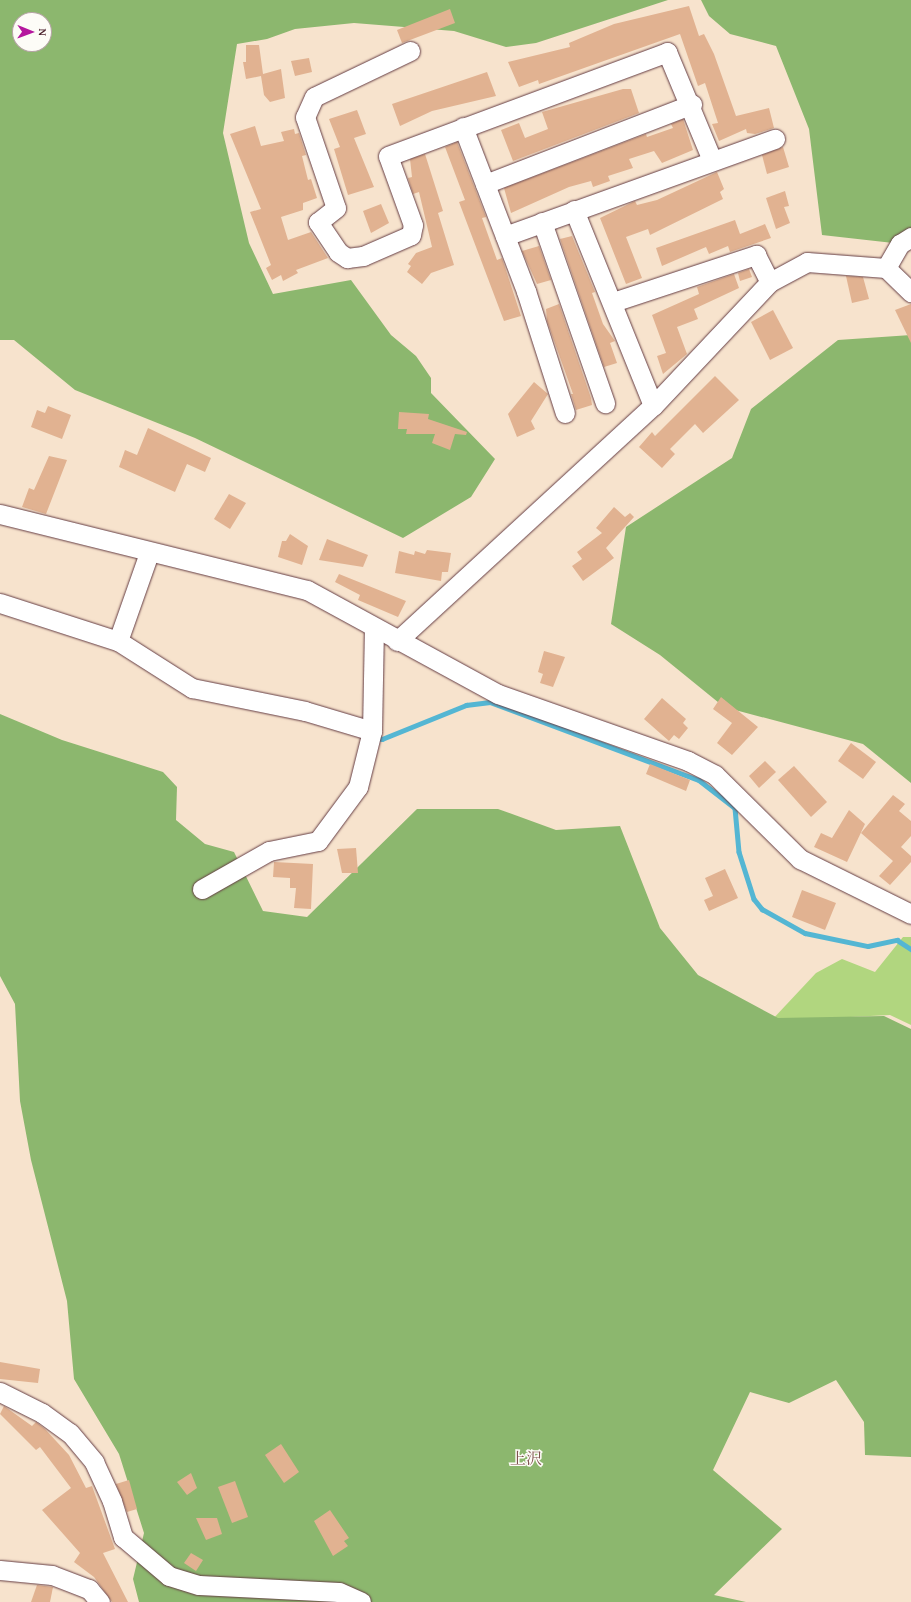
<!DOCTYPE html>
<html>
<head>
<meta charset="utf-8">
<style>
  body { margin:0 }
  #map { position:relative; width:911px; height:1602px; overflow:hidden; background:#f7e3cd; font-family:"Gentium Book Plus","Noto Serif JP",serif }
  div>[style] { position:absolute }
  [style*='--x'] { left:calc(var(--x)*1px); top:calc(var(--y)*1px); width:calc(var(--w)*1px); rotate:calc(var(--a)*1deg) }
  .green>* { inset:0; background:#b1d67f }
  .forest>* { inset:0; background:#8cb76e }
  .stream>* { height:4.5px; margin:-2.25px; padding:0 2.25px; transform-origin:2.25px; border-radius:2.25px; background:#54b6d3 }
  .building>* { inset:0; background:#e1b291 }
  .roads { filter:drop-shadow(0 0 1px #643c43) drop-shadow(0 0 1px #643c43) }
  .minor>* { height:19px; margin:-9.5px; padding:0 9.5px; transform-origin:9.5px; border-radius:9.5px; background:#fff }
  span { translate:-50% -50%; white-space:nowrap; text-align:center; line-height:1.15; -webkit-text-stroke:3px #fdfcf7; paint-order:stroke }
  .quarter-label { font-size:16px; color:#7f524f }
  .north { position:absolute; left:12px; top:12px; width:40px; height:40px; box-sizing:border-box; background:#fdfcf7; border:1px solid #b5a4a5; border-radius:50%; rotate:91deg; font-size:11px; font-weight:700; line-height:16px; text-align:center; color:#4a1f2b }
  .north::after { content:''; display:block; margin:auto; width:14px; height:18px; background:#b5179e; clip-path:polygon(50% 0,100% 100%,50% 72%,0 100%) }
</style>
</head>
<body>
<div id="map">
  <div class="green">
    <i style="clip-path:polygon(903px 937px,911px 937px,911px 1025px,890px 1015px,771px 1021px,816px 973px,842px 959px,875px 972px)"></i>
  </div>
  <div class="forest">
    <i style="clip-path:polygon(evenodd,0 0,668px 0,536px 43px,506px 47px,454px 31px,354px 23px,295px 29px,267px 39px,237px 44px,223px 133px,249px 243px,273px 294px,351px 280px,391px 335px,416px 356px,431px 378px,431px 393px,495px 459px,471px 497px,403px 538px,195px 438px,75px 390px,14px 340px,0 340px,0 0,20px 20px,44px 20px,44px 44px,20px 44px,20px 20px)"></i>
    <i style="clip-path:polygon(701px 0,911px 0,911px 245px,822px 235px,809px 129px,776px 46px,730px 34px,709px 16px)"></i>
    <i style="clip-path:polygon(911px 335px,911px 783px,863px 744px,724px 707px,660px 655px,611px 624px,626px 527px,732px 458px,751px 409px,838px 340px)"></i>
    <i style="clip-path:polygon(0 714px,62px 740px,163px 772px,177px 787px,176px 820px,205px 844px,234px 852px,263px 911px,307px 917px,417px 809px,498px 809px,556px 830px,620px 826px,660px 928px,698px 975px,778px 1018px,884px 1016px,911px 1029px,911px 1457px,865px 1455px,864px 1422px,836px 1380px,789px 1403px,750px 1392px,713px 1470px,782px 1529px,714px 1595px,746px 1602px,139px 1602px,133px 1579px,144px 1533px,119px 1454px,74px 1379px,67px 1301px,31px 1160px,20px 1101px,15px 1004px,0 976px)"></i>
  </div>
  <div class="stream">
    <i style="--x:375;--y:738;--w:7;--a:8"></i>
    <i style="--x:382;--y:739;--w:91;--a:-22"></i>
    <i style="--x:466;--y:705;--w:24;--a:-7"></i>
    <i style="--x:490;--y:702;--w:223;--a:20.5"></i>
    <i style="--x:699;--y:780;--w:46;--a:37.9"></i>
    <i style="--x:735;--y:808;--w:44;--a:84.8"></i>
    <i style="--x:739;--y:852;--w:49;--a:72.3"></i>
    <i style="--x:754;--y:899;--w:13;--a:51"></i>
    <i style="--x:762;--y:909;--w:49;--a:29.2"></i>
    <i style="--x:805;--y:933;--w:64;--a:11.7"></i>
    <i style="--x:868;--y:946;--w:30;--a:-12"></i>
    <i style="--x:897;--y:940;--w:17;--a:33"></i>
  </div>
  <div class="building">
    <i style="clip-path:polygon(689px 6px,699px 36px,704px 34px,714px 54px,736px 116px,769px 108px,774px 128px,755px 134px,747px 133px,746px 129px,719px 141px,712px 124px,718px 123px,705px 83px,698px 86px,680px 34px,539px 84px,538px 80px,519px 87px,508px 62px,570px 47px,569px 43px,614px 24px)"></i>
    <i style="clip-path:polygon(450px 9px,455px 23px,402px 43px,397px 30px)"></i>
    <i style="clip-path:polygon(246px 45px,259px 45px,263px 74px,281px 69px,285px 98px,270px 102px,264px 95px,261px 76px,246px 79px,243px 62px,246px 62px)"></i>
    <i style="clip-path:polygon(309px 58px,312px 72px,295px 76px,291px 61px)"></i>
    <i style="clip-path:polygon(487px 72px,496px 96px,432px 111px,400px 126px,392px 104px)"></i>
    <i style="clip-path:polygon(623px 89px,631px 89px,639px 113px,513px 161px,501px 130px,519px 123px,525px 138px,548px 129px,542px 112px)"></i>
    <i style="clip-path:polygon(357px 110px,366px 134px,354px 138px,374px 187px,348px 195px,334px 149px,340px 147px,329px 119px)"></i>
    <i style="clip-path:polygon(683px 119px,693px 150px,662px 163px,654px 151px,629px 159px,633px 168px,608px 176px,610px 181px,593px 187px,591px 181px,569px 187px,511px 213px,504px 188px,646px 134px,647px 137px,673px 128px,671px 124px)"></i>
    <i style="clip-path:polygon(255px 126px,261px 146px,284px 141px,281px 132px,294px 129px,295px 134px,299px 133px,306px 155px,302px 156px,308px 180px,311px 179px,317px 198px,303px 203px,303px 210px,281px 217px,288px 240px,311px 232px,328px 258px,296px 270px,298px 273px,283px 281px,281px 275px,272px 280px,266px 268px,271px 265px,250px 212px,261px 209px,230px 134px)"></i>
    <i style="clip-path:polygon(457px 142px,486px 217px,482px 218px,497px 260px,502px 258px,521px 316px,504px 321px,459px 202px,465px 200px,445px 147px)"></i>
    <i style="clip-path:polygon(783px 147px,789px 167px,767px 174px,762px 155px)"></i>
    <i style="clip-path:polygon(425px 154px,443px 211px,438px 213px,454px 265px,431px 273px,422px 284px,407px 272px,411px 266px,408px 264px,416px 253px,432px 247px,419px 192px,413px 194px,408px 178px,412px 177px,410px 159px)"></i>
    <i style="clip-path:polygon(717px 172px,724px 189px,720px 192px,723px 199px,650px 235px,648px 229px,626px 237px,642px 278px,626px 284px,600px 218px,635px 201px,637px 205px,657px 200px)"></i>
    <i style="clip-path:polygon(785px 191px,789px 206px,784px 207px,790px 223px,776px 229px,766px 198px)"></i>
    <i style="clip-path:polygon(381px 204px,389px 223px,371px 233px,363px 211px)"></i>
    <i style="clip-path:polygon(735px 220px,740px 234px,765px 224px,771px 238px,730px 252px,728px 246px,709px 254px,706px 247px,662px 266px,656px 248px)"></i>
    <i style="clip-path:polygon(572px 236px,595px 292px,592px 293px,603px 324px,615px 341px,610px 343px,617px 363px,604px 367px,560px 239px)"></i>
    <i style="clip-path:polygon(539px 246px,551px 280px,537px 284px,522px 251px)"></i>
    <i style="clip-path:polygon(749px 269px,752px 277px,740px 281px,738px 273px)"></i>
    <i style="clip-path:polygon(734px 274px,739px 288px,694px 309px,698px 319px,677px 327px,687px 354px,663px 374px,657px 356px,666px 353px,652px 315px,699px 294px,697px 287px)"></i>
    <i style="clip-path:polygon(846px 276px,863px 277px,869px 299px,852px 303px)"></i>
    <i style="clip-path:polygon(559px 304px,591px 398px,592px 405px,576px 410px,571px 394px,573px 394px,547px 321px,546px 309px)"></i>
    <i style="clip-path:polygon(911px 304px,911px 343px,895px 310px)"></i>
    <i style="clip-path:polygon(773px 310px,793px 348px,770px 360px,751px 322px)"></i>
    <i style="clip-path:polygon(715px 376px,739px 400px,703px 433px,695px 424px,670px 449px,675px 454px,662px 468px,639px 447px,652px 432px,655px 436px)"></i>
    <i style="clip-path:polygon(534px 382px,548px 394px,531px 421px,535px 429px,517px 437px,508px 414px)"></i>
    <i style="clip-path:polygon(48px 406px,71px 415px,62px 439px,31px 427px,37px 410px,45px 413px)"></i>
    <i style="clip-path:polygon(399px 412px,429px 414px,428px 419px,467px 432px,466px 435px,455px 434px,450px 450px,432px 443px,435px 434px,406px 434px,407px 429px,398px 429px)"></i>
    <i style="clip-path:polygon(148px 428px,211px 458px,205px 472px,187px 464px,175px 492px,119px 467px,125px 450px,137px 455px)"></i>
    <i style="clip-path:polygon(49px 456px,67px 460px,46px 514px,22px 507px,29px 488px,34px 490px)"></i>
    <i style="clip-path:polygon(229px 494px,246px 503px,230px 529px,214px 519px)"></i>
    <i style="clip-path:polygon(614px 507px,625px 517px,630px 513px,634px 517px,606px 548px,614px 558px,583px 581px,572px 566px,582px 559px,577px 552px,602px 533px,596px 528px)"></i>
    <i style="clip-path:polygon(290px 534px,308px 546px,302px 565px,278px 557px,282px 541px,286px 541px)"></i>
    <i style="clip-path:polygon(327px 539px,368px 555px,363px 567px,319px 560px)"></i>
    <i style="clip-path:polygon(427px 550px,451px 553px,448px 572px,442px 572px,441px 581px,395px 573px,399px 551px,414px 555px,415px 551px,425px 554px)"></i>
    <i style="clip-path:polygon(339px 574px,406px 601px,398px 617px,358px 600px,360px 595px,335px 582px)"></i>
    <i style="clip-path:polygon(544px 651px,565px 657px,553px 687px,540px 683px,543px 674px,538px 672px)"></i>
    <i style="clip-path:polygon(721px 697px,758px 727px,732px 755px,717px 743px,732px 723px,713px 709px)"></i>
    <i style="clip-path:polygon(662px 698px,686px 719px,683px 723px,688px 728px,679px 739px,674px 735px,669px 741px,644px 719px)"></i>
    <i style="clip-path:polygon(851px 743px,876px 762px,863px 779px,838px 761px)"></i>
    <i style="clip-path:polygon(765px 761px,776px 772px,759px 788px,749px 776px)"></i>
    <i style="clip-path:polygon(650px 764px,690px 780px,686px 791px,646px 774px)"></i>
    <i style="clip-path:polygon(794px 766px,827px 802px,811px 817px,778px 780px)"></i>
    <i style="clip-path:polygon(893px 795px,905px 804px,899px 811px,911px 821px,911px 836px,901px 847px,911px 856px,911px 862px,890px 885px,879px 876px,893px 861px,861px 833px)"></i>
    <i style="clip-path:polygon(849px 810px,865px 824px,847px 862px,814px 847px,821px 833px,832px 838px)"></i>
    <i style="clip-path:polygon(356px 848px,358px 873px,342px 873px,337px 849px)"></i>
    <i style="clip-path:polygon(274px 862px,313px 864px,311px 909px,294px 908px,296px 888px,290px 888px,290px 878px,273px 877px)"></i>
    <i style="clip-path:polygon(725px 869px,738px 898px,709px 911px,704px 900px,713px 896px,705px 878px)"></i>
    <i style="clip-path:polygon(802px 890px,836px 903px,825px 930px,792px 917px)"></i>
    <i style="clip-path:polygon(0 1362px,40px 1369px,38px 1383px,0 1379px)"></i>
    <i style="clip-path:polygon(4px 1406px,32px 1426px,36px 1422px,45px 1429px,69px 1455px,86px 1488px,92px 1486px,115px 1549px,103px 1553px,128px 1602px,112px 1602px,94px 1577px,74px 1562px,80px 1553px,42px 1510px,71px 1488px,40px 1447px,36px 1450px,0 1414px)"></i>
    <i style="clip-path:polygon(281px 1444px,299px 1472px,284px 1483px,265px 1455px)"></i>
    <i style="clip-path:polygon(191px 1473px,197px 1488px,187px 1495px,177px 1482px)"></i>
    <i style="clip-path:polygon(129px 1480px,137px 1509px,127px 1512px,116px 1484px)"></i>
    <i style="clip-path:polygon(235px 1481px,248px 1517px,232px 1523px,218px 1487px)"></i>
    <i style="clip-path:polygon(330px 1510px,349px 1538px,344px 1541px,348px 1546px,333px 1556px,314px 1521px)"></i>
    <i style="clip-path:polygon(196px 1518px,217px 1518px,222px 1534px,206px 1540px)"></i>
    <i style="clip-path:polygon(191px 1553px,203px 1560px,196px 1571px,184px 1563px)"></i>
    <i style="clip-path:polygon(37px 1585px,53px 1587px,50px 1602px,31px 1602px)"></i>
  </div>
  <div class="roads">
    <div class="minor">
      <i style="--x:410;--y:51;--w:106;--a:154.4"></i>
      <i style="--x:314;--y:97;--w:22;--a:114"></i>
      <i style="--x:305;--y:117;--w:96;--a:71.2"></i>
      <i style="--x:336;--y:208;--w:23;--a:142"></i>
      <i style="--x:318;--y:222;--w:36;--a:56"></i>
      <i style="--x:338;--y:252;--w:11;--a:34"></i>
      <i style="--x:347;--y:258;--w:16;--a:-7"></i>
      <i style="--x:363;--y:256;--w:52;--a:-23.6"></i>
      <i style="--x:411;--y:235;--w:10;--a:-79"></i>
      <i style="--x:413;--y:225;--w:73;--a:-109.9"></i>
      <i style="--x:388;--y:156;--w:298;--a:-20.4"></i>
      <i style="--x:667;--y:52;--w:117;--a:67.4"></i>
      <i style="--x:463;--y:127;--w:176;--a:69"></i>
      <i style="--x:526;--y:291;--w:128;--a:72.3"></i>
      <i style="--x:485;--y:184;--w:222;--a:-21.1"></i>
      <i style="--x:574;--y:210;--w:211;--a:68"></i>
      <i style="--x:542;--y:222;--w:192;--a:70.8"></i>
      <i style="--x:505;--y:236;--w:287;--a:-19.8"></i>
      <i style="--x:886;--y:268;--w:35;--a:44"></i>
      <i style="--x:613;--y:302;--w:151;--a:-18.2"></i>
      <i style="--x:756;--y:255;--w:30;--a:63"></i>
      <i style="--x:0;--y:514;--w:316;--a:13.9"></i>
      <i style="--x:307;--y:590;--w:217;--a:28.6"></i>
      <i style="--x:498;--y:694;--w:201;--a:19.4"></i>
      <i style="--x:688;--y:761;--w:30;--a:27"></i>
      <i style="--x:715;--y:775;--w:120;--a:44.7"></i>
      <i style="--x:800;--y:859;--w:124;--a:26.4"></i>
      <i style="--x:0;--y:603;--w:124;--a:17.9"></i>
      <i style="--x:118;--y:641;--w:88;--a:32.4"></i>
      <i style="--x:192;--y:688;--w:115;--a:11.5"></i>
      <i style="--x:305;--y:711;--w:70;--a:16.6"></i>
      <i style="--x:118;--y:641;--w:93;--a:-70.6"></i>
      <i style="--x:397;--y:641;--w:348;--a:-42.6"></i>
      <i style="--x:653;--y:406;--w:170;--a:-46.7"></i>
      <i style="--x:770;--y:282;--w:42;--a:-28.4"></i>
      <i style="--x:807;--y:262;--w:79;--a:4.3"></i>
      <i style="--x:886;--y:268;--w:28;--a:-60"></i>
      <i style="--x:900;--y:244;--w:13;--a:-32"></i>
      <i style="--x:202;--y:889;--w:77;--a:-29.6"></i>
      <i style="--x:269;--y:851;--w:50;--a:-11.5"></i>
      <i style="--x:318;--y:841;--w:67;--a:-53.5"></i>
      <i style="--x:358;--y:787;--w:58;--a:-76"></i>
      <i style="--x:372;--y:731;--w:103;--a:-88.9"></i>
      <i style="--x:0;--y:1392;--w:47;--a:26.6"></i>
      <i style="--x:42;--y:1413;--w:34;--a:36"></i>
      <i style="--x:70;--y:1433;--w:38;--a:50"></i>
      <i style="--x:94;--y:1462;--w:43;--a:65.2"></i>
      <i style="--x:112;--y:1501;--w:38;--a:73"></i>
      <i style="--x:123;--y:1537;--w:60;--a:40.3"></i>
      <i style="--x:169;--y:1576;--w:31;--a:17"></i>
      <i style="--x:199;--y:1585;--w:140;--a:2.9"></i>
      <i style="--x:339;--y:1592;--w:24;--a:24"></i>
      <i style="--x:0;--y:1570;--w:52;--a:5.5"></i>
      <i style="--x:52;--y:1575;--w:40;--a:21"></i>
      <i style="--x:89;--y:1589;--w:17;--a:50"></i>
    </div>
  </div>
  <div class="quarter-label">
    <span style="left:526px;top:1458px">上沢</span>
  </div>
  <div class="north">N</div>
</div>
</body>
</html>
